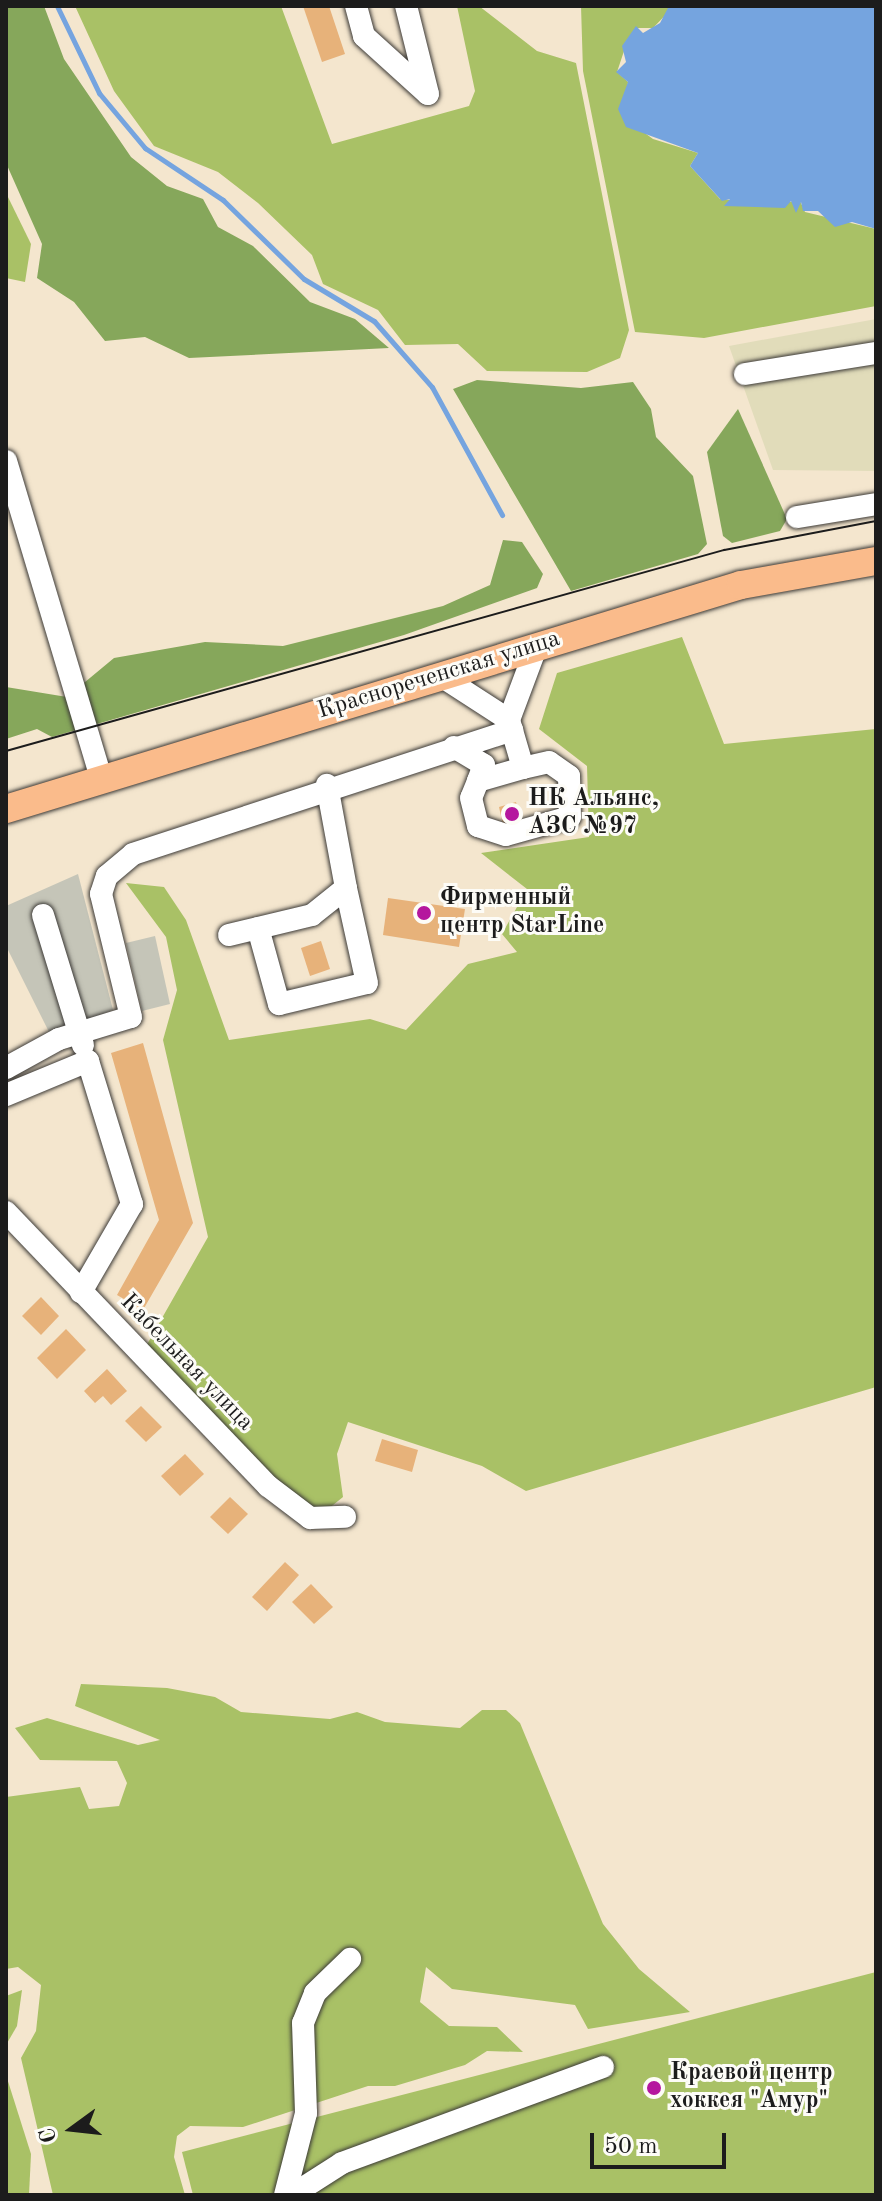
<!DOCTYPE html>
<html>
<head>
<meta charset="utf-8">
<style>
  body { margin:0 }
  #map { position:relative; width:882px; height:2201px; overflow:hidden; background:#f4e6ce; font-family:"Old Standard TT",serif }
  div>[style] { position:absolute }
  [style*='--x'] { left:calc(var(--x)*1px); top:calc(var(--y)*1px); width:calc(var(--w)*1px); rotate:calc(var(--a)*1deg) }
  .built>* { inset:0; background:#e1dcba }
  .industrial>* { inset:0; background:#c5c5b8 }
  .green>* { inset:0; background:#a9c166 }
  .forest>* { inset:0; background:#86a75b }
  .water>* { inset:0; background:#75a4df }
  .stream>* { height:5px; margin:-2.5px; padding:0 2.5px; transform-origin:2.5px; border-radius:2.5px; background:#75a4df }
  .building>* { inset:0; background:#e7b27a }
  .roads { filter:drop-shadow(0 0 2px #3c3a37) drop-shadow(0 0 2px #3c3a37) }
  .minor>* { height:22px; margin:-11px; padding:0 11px; transform-origin:11px; border-radius:11px; background:#fff }
  .major>* { height:28px; margin:-14px; padding:0 14px; transform-origin:14px; border-radius:14px; background:#fabb8b }
  .tram>* { height:2px; margin:-1px; padding:0 1px; transform-origin:1px; border-radius:1px; background:#1c1c1c }
  .dots>* { width:22px; height:22px; translate:-50% -50%; box-sizing:border-box; border:4px solid #fdfcf7; border-radius:50% }
  span { translate:-50% -50%; white-space:nowrap; text-align:center; line-height:1.15; -webkit-text-stroke:6px #fdfcf7; paint-order:stroke }
  .street-label { font-size:24px; color:#1c1c1c }
  .poi-label { font-size:24px; color:#1c1c1c; font-weight:700 }
  .left { translate:0 -50%; text-align:left }
  .frame { position:absolute; inset:0; border:8px solid #1c1c1c; pointer-events:none }
  .north { position:absolute; left:32px; top:2089px; width:80px; height:80px; -webkit-text-stroke:6px #fdfcf7; paint-order:stroke; rotate:255deg; font-size:22px; font-weight:700; line-height:32px; text-align:center; color:#1c1c1c }
  .north::after { content:''; display:block; margin:auto; width:28px; height:36px; background:#1c1c1c; clip-path:polygon(50% 0,100% 100%,50% 72%,0 100%) }
  .scale { position:absolute; left:590px; top:2133px; width:136px; height:36px; box-sizing:border-box; border:4px solid #1c1c1c; border-top:0; padding-left:10px; font-size:24px; line-height:28px; white-space:nowrap; color:#1c1c1c; -webkit-text-stroke:6px #fdfcf7; paint-order:stroke }
</style>
</head>
<body>
<div id="map">
  <div class="built">
    <i style="clip-path:polygon(876px 319px,876px 471px,773px 470px,729px 346px)"></i>
  </div>
  <div class="industrial">
    <i style="clip-path:polygon(78px 874px,113px 1010px,50px 1034px,6px 946px,6px 906px)"></i>
    <i style="clip-path:polygon(155px 936px,170px 1004px,142px 1011px,126px 943px)"></i>
  </div>
  <div class="green">
    <i style="clip-path:polygon(75px 6px,281px 6px,332px 144px,469px 106px,475px 91px,457px 6px,479px 6px,537px 51px,576px 63px,629px 330px,620px 358px,587px 372px,487px 371px,458px 344px,405px 345px,378px 310px,323px 284px,312px 255px,258px 203px,218px 172px,154px 146px,114px 91px)"></i>
    <i style="clip-path:polygon(581px 6px,674px 6px,653px 28px,637px 28px,625px 48px,617px 72px,628px 82px,624px 118px,653px 139px,698px 153px,690px 166px,720px 199px,731px 200px,729px 206px,800px 201px,805px 212px,876px 229px,876px 306px,704px 338px,635px 332px,583px 71px)"></i>
    <i style="clip-path:polygon(6px 193px,31px 244px,25px 282px,6px 278px)"></i>
    <i style="clip-path:polygon(682px 637px,724px 744px,876px 729px,876px 1387px,526px 1491px,482px 1466px,348px 1422px,337px 1454px,343px 1497px,328px 1509px,310px 1509px,269px 1479px,145px 1348px,208px 1237px,163px 1040px,177px 990px,166px 937px,126px 883px,164px 887px,186px 920px,229px 1040px,370px 1019px,406px 1030px,468px 964px,517px 952px,502px 934px,527px 889px,481px 853px,589px 837px,587px 766px,539px 729px,557px 673px)"></i>
    <i style="clip-path:polygon(81px 1684px,167px 1688px,215px 1697px,241px 1712px,330px 1719px,357px 1712px,385px 1722px,460px 1728px,482px 1710px,506px 1710px,520px 1723px,603px 1924px,639px 1969px,690px 2012px,588px 2029px,575px 2005px,452px 1989px,426px 1967px,420px 2002px,449px 2026px,497px 2027px,523px 2052px,487px 2051px,465px 2065px,395px 2086px,368px 2086px,243px 2127px,190px 2126px,177px 2136px,174px 2157px,185px 2195px,53px 2195px,21px 2058px,36px 2031px,41px 1985px,18px 1967px,6px 1969px,6px 1797px,80px 1787px,89px 1809px,119px 1806px,127px 1783px,117px 1761px,40px 1760px,15px 1728px,47px 1718px,138px 1745px,160px 1740px,75px 1706px)"></i>
    <i style="clip-path:polygon(876px 1972px,876px 2195px,193px 2195px,182px 2152px)"></i>
    <i style="clip-path:polygon(22px 1990px,17px 2026px,6px 2045px,6px 1996px)"></i>
    <i style="clip-path:polygon(6px 2075px,31px 2154px,29px 2195px,6px 2195px)"></i>
  </div>
  <div class="forest">
    <i style="clip-path:polygon(6px 6px,44px 6px,64px 59px,131px 157px,167px 186px,203px 199px,218px 227px,253px 246px,310px 302px,355px 319px,389px 348px,189px 358px,145px 337px,105px 341px,74px 302px,37px 278px,42px 244px,6px 163px)"></i>
    <i style="clip-path:polygon(477px 380px,581px 388px,633px 382px,651px 409px,656px 437px,693px 476px,707px 544px,698px 554px,571px 591px,453px 389px)"></i>
    <i style="clip-path:polygon(738px 409px,787px 519px,780px 531px,732px 543px,723px 536px,707px 452px)"></i>
    <i style="clip-path:polygon(503px 540px,522px 542px,543px 574px,537px 588px,404px 635px,52px 737px,37px 729px,6px 739px,6px 687px,67px 697px,114px 658px,205px 642px,283px 646px,443px 606px,490px 585px)"></i>
  </div>
  <div class="water">
    <i style="clip-path:polygon(669px 6px,876px 6px,876px 229px,852px 222px,835px 227px,818px 211px,803px 211px,801px 202px,796px 213px,791px 201px,785px 208px,724px 206px,730px 199px,722px 201px,690px 166px,698px 153px,626px 127px,618px 109px,628px 82px,616px 72px,626px 62px,622px 46px,636px 26px,643px 33px,660px 23px)"></i>
  </div>
  <div class="stream">
    <i style="--x:57;--y:6;--w:97;--a:64.2"></i>
    <i style="--x:99;--y:93;--w:72;--a:50.1"></i>
    <i style="--x:145;--y:148;--w:94;--a:33.7"></i>
    <i style="--x:223;--y:200;--w:113;--a:44.3"></i>
    <i style="--x:304;--y:279;--w:82;--a:31"></i>
    <i style="--x:374;--y:321;--w:88;--a:48.7"></i>
    <i style="--x:432;--y:387;--w:146;--a:61.3"></i>
  </div>
  <div class="building">
    <i style="clip-path:polygon(303px 6px,329px 6px,345px 54px,322px 62px)"></i>
    <i style="clip-path:polygon(516px 802px,521px 821px,503px 825px,499px 807px)"></i>
    <i style="clip-path:polygon(388px 898px,465px 909px,459px 947px,383px 935px)"></i>
    <i style="clip-path:polygon(321px 941px,330px 969px,310px 976px,301px 948px)"></i>
    <i style="clip-path:polygon(143px 1043px,193px 1223px,143px 1310px,117px 1295px,159px 1220px,111px 1053px)"></i>
    <i style="clip-path:polygon(41px 1297px,59px 1316px,41px 1335px,22px 1316px)"></i>
    <i style="clip-path:polygon(66px 1329px,86px 1350px,57px 1379px,37px 1358px)"></i>
    <i style="clip-path:polygon(107px 1369px,127px 1391px,111px 1405px,103px 1396px,95px 1403px,84px 1391px)"></i>
    <i style="clip-path:polygon(141px 1406px,162px 1427px,146px 1442px,125px 1421px)"></i>
    <i style="clip-path:polygon(382px 1439px,418px 1450px,412px 1472px,375px 1461px)"></i>
    <i style="clip-path:polygon(185px 1454px,204px 1474px,180px 1496px,161px 1476px)"></i>
    <i style="clip-path:polygon(230px 1497px,248px 1514px,228px 1534px,210px 1517px)"></i>
    <i style="clip-path:polygon(285px 1562px,299px 1575px,267px 1611px,252px 1597px)"></i>
    <i style="clip-path:polygon(311px 1584px,333px 1607px,314px 1624px,292px 1602px)"></i>
  </div>
  <div class="roads">
    <div class="minor">
      <i style="--x:356;--y:6;--w:31;--a:75"></i>
      <i style="--x:364;--y:36;--w:86;--a:42.2"></i>
      <i style="--x:428;--y:94;--w:91;--a:-104"></i>
      <i style="--x:745;--y:374;--w:133;--a:-9.1"></i>
      <i style="--x:6;--y:461;--w:333;--a:73.3"></i>
      <i style="--x:797;--y:517;--w:80;--a:-9.3"></i>
      <i style="--x:441;--y:676;--w:81;--a:32.9"></i>
      <i style="--x:509;--y:720;--w:50;--a:73.7"></i>
      <i style="--x:523;--y:768;--w:47;--a:163.9"></i>
      <i style="--x:478;--y:781;--w:18;--a:112"></i>
      <i style="--x:471;--y:798;--w:29;--a:76"></i>
      <i style="--x:478;--y:826;--w:29;--a:18"></i>
      <i style="--x:506;--y:835;--w:66;--a:-15.7"></i>
      <i style="--x:570;--y:817;--w:41;--a:-91.4"></i>
      <i style="--x:569;--y:776;--w:24;--a:-145"></i>
      <i style="--x:549;--y:762;--w:27;--a:167"></i>
      <i style="--x:509;--y:720;--w:80;--a:-69.5"></i>
      <i style="--x:454;--y:747;--w:35;--a:31"></i>
      <i style="--x:484;--y:765;--w:17;--a:111"></i>
      <i style="--x:43;--y:915;--w:136;--a:72.9"></i>
      <i style="--x:258;--y:928;--w:79;--a:74.6"></i>
      <i style="--x:279;--y:1004;--w:90;--a:-13.4"></i>
      <i style="--x:367;--y:983;--w:97;--a:-102.5"></i>
      <i style="--x:229;--y:935;--w:85;--a:-13.5"></i>
      <i style="--x:312;--y:915;--w:43;--a:-38.5"></i>
      <i style="--x:346;--y:888;--w:105;--a:-100.5"></i>
      <i style="--x:6;--y:1068;--w:60;--a:-28.7"></i>
      <i style="--x:59;--y:1039;--w:75;--a:-17"></i>
      <i style="--x:131;--y:1017;--w:127;--a:-103.7"></i>
      <i style="--x:101;--y:894;--w:19;--a:-72"></i>
      <i style="--x:107;--y:876;--w:34;--a:-40"></i>
      <i style="--x:133;--y:854;--w:399;--a:-18.1"></i>
      <i style="--x:6;--y:1095;--w:89;--a:-22.5"></i>
      <i style="--x:88;--y:1061;--w:150;--a:72.9"></i>
      <i style="--x:132;--y:1204;--w:102;--a:120.1"></i>
      <i style="--x:6;--y:1212;--w:379;--a:46.3"></i>
      <i style="--x:268;--y:1486;--w:53;--a:37.3"></i>
      <i style="--x:310;--y:1518;--w:35;--a:-2"></i>
      <i style="--x:285;--y:2195;--w:85;--a:-75.6"></i>
      <i style="--x:306;--y:2113;--w:90;--a:-91.9"></i>
      <i style="--x:303;--y:2023;--w:32;--a:-68"></i>
      <i style="--x:315;--y:1993;--w:49;--a:-44.2"></i>
      <i style="--x:292;--y:2195;--w:59;--a:-32.6"></i>
      <i style="--x:342;--y:2163;--w:278;--a:-20.2"></i>
    </div>
    <div class="major">
      <i style="--x:6;--y:809;--w:768;--a:-16.95"></i>
      <i style="--x:741;--y:585;--w:137;--a:-10.1"></i>
    </div>
  </div>
  <div class="tram">
    <i style="--x:6;--y:751;--w:746;--a:-15.64"></i>
    <i style="--x:724;--y:550;--w:155;--a:-10.8"></i>
  </div>
  <div class="dots">
    <i style="left:512px;top:814px;background:#b5179e"></i>
    <i style="left:424px;top:913px;background:#b5179e"></i>
    <i style="left:654px;top:2088px;background:#b5179e"></i>
  </div>
  <div class="street-label">
    <span style="left:439px;top:676px;rotate:-17deg">Краснореченская улица</span>
    <span style="left:186px;top:1363px;rotate:46deg">Кабельная улица</span>
  </div>
  <div class="poi-label">
    <span class="left" style="left:528px;top:814px">НК Альянс,<br>АЗС №97</span>
    <span class="left" style="left:440px;top:913px">Фирменный<br>центр StarLine</span>
    <span class="left" style="left:670px;top:2088px">Краевой центр<br>хоккея "Амур"</span>
  </div>
  <div class="frame"></div>
  <div class="north">С</div>
  <div class="scale">50 m</div>
</div>
</body>
</html>
